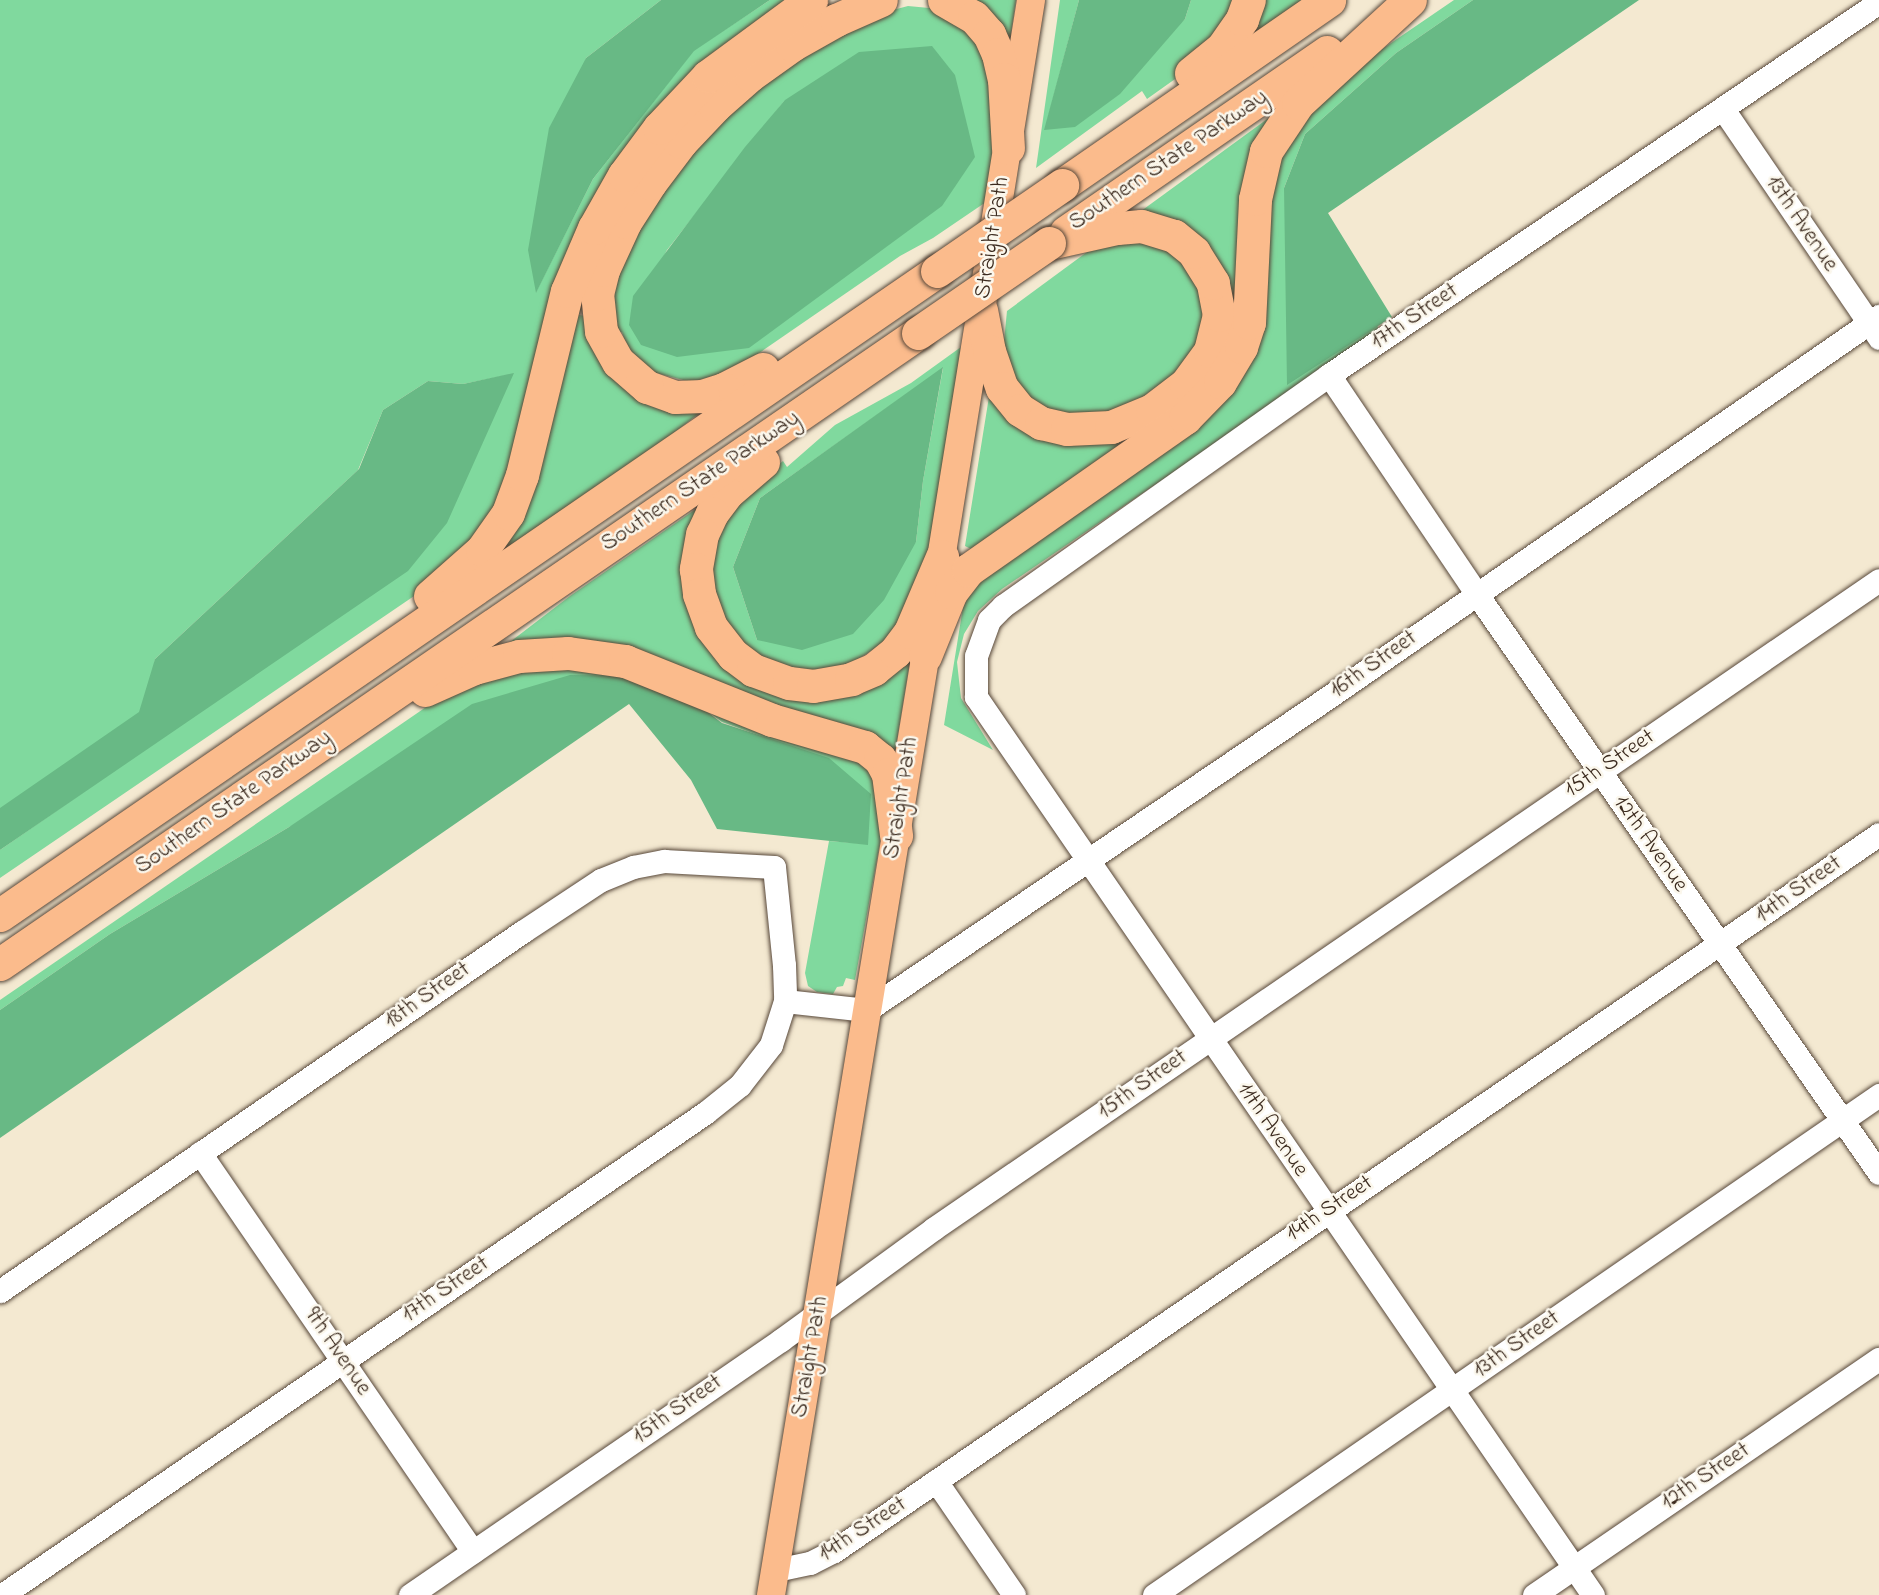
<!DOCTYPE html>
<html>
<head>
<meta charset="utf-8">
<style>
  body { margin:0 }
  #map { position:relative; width:1879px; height:1595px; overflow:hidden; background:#f4e9d1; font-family:"Indie Flower",sans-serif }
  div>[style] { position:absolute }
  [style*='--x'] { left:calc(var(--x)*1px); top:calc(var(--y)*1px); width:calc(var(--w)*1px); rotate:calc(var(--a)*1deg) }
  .green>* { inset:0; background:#80d99e }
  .forest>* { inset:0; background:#68b985 }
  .roads { filter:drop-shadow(0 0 2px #574739) drop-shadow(0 0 2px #574739) }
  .minor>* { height:23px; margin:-11.5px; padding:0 11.5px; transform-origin:11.5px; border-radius:11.5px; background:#fff }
  .major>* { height:28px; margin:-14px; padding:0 14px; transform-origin:14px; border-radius:14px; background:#fbbb8c }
  .highway>* { height:33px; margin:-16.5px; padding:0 16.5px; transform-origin:16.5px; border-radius:16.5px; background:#fbbb8c }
  .bridges { filter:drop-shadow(0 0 2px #574739) drop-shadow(0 0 2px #574739) }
  .highway-bridge>* { height:33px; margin:-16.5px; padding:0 16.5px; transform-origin:16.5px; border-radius:16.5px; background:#fbbb8c }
  span { translate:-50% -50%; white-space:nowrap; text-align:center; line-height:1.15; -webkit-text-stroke:5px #fbf7ec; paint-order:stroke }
  .street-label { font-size:23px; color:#3b2a1e }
</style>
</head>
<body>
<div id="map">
  <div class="green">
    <i style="clip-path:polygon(0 0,661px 0,586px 58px,536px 292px,593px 179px,694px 50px,770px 0,798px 0,605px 193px,500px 506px,442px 577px,0 878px,0 850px,196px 714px,513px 374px,463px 384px,428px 381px,383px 410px,358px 470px,155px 659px,149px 728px,0 830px)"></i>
    <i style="clip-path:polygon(964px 0,1016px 0,1008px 54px)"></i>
    <i style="clip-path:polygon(1060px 0,1079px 0,1045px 129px,1185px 19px,1191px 0,1243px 0,1213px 52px,1147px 99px,1142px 91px,1036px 168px)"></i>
    <i style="clip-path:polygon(1259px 0,1306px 0,1246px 41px)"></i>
    <i style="clip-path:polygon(1454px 0,1473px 0,1396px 53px,1305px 134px,1284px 188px,1377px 324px,1379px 332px,1002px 589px,978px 611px,964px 634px,957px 662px,961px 698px,993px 750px,944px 725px,963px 607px,969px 596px,965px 591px,1198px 425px,1269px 192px,1278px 149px,1334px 82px)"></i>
    <i style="clip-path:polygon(evenodd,908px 6px,940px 9px,987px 44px,998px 116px,986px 202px,933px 238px,900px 256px,733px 371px,691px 382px,652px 372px,629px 353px,622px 332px,613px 336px,606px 299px,616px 264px,694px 146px,749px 91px,812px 45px,874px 15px,908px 6px,785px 100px,629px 325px,667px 250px,785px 100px)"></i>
    <i style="clip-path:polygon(1285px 106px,1246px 298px,1228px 300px,1137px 214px)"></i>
    <i style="clip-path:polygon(1121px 237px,1188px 257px,1209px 290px,1199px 356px,1112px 419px,1057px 421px,1022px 405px,1003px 351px,1007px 311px,1087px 252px)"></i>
    <i style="clip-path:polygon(580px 288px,587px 291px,579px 315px,591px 317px,697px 409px,698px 414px,655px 448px,504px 550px,501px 545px)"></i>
    <i style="clip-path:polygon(evenodd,961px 347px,922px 596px,904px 630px,825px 680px,775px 672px,732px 641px,709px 595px,713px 537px,732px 501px,783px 461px,787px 467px,835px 425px,911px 383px,961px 347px,943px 368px,923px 481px,916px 542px,757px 640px,733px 567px,760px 498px,943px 368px)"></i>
    <i style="clip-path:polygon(992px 378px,997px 402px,1142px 429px,971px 549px,965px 546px)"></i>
    <i style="clip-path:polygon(706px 502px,689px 563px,750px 684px,911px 655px,893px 765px,648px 660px,497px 652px,570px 596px)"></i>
    <i style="clip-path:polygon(541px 666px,634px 676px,289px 827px,110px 934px,0 1010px,0 1000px,429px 705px,486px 677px)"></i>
    <i style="clip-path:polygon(683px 693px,859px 754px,888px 799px,855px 980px,846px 978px,843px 986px,837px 987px,833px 994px,817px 992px,808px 986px,805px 973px,829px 841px,868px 844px,769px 739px,722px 722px)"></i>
  </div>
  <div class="forest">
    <i style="clip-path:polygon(661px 0,770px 0,694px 51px,593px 179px,536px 293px,528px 250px,549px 128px,586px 58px)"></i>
    <i style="clip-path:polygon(1079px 0,1191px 0,1185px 19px,1120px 94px,1075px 127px,1044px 130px)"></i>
    <i style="clip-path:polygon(1473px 0,1639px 0,1328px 213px,1392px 317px,1287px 385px,1284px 188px,1305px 134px,1396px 53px)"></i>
    <i style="clip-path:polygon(932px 46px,955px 75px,975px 157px,942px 206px,749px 348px,677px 357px,641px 345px,629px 325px,633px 296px,745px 147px,785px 100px,859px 52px)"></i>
    <i style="clip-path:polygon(943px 367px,923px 481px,916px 542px,884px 600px,853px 634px,802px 650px,757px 640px,733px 567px,760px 498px)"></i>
    <i style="clip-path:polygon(514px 373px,447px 523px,408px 571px,0 850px,0 808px,139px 712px,155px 659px,359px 469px,383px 410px,428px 381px,463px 384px)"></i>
    <i style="clip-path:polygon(570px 675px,634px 676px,683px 693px,722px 723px,829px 758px,871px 794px,868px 845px,717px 829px,691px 780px,629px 704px,0 1138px,0 1010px,110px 934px,289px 827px,472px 704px)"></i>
  </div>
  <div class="roads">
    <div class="minor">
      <i style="--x:1723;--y:109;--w:277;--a:55.7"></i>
      <i style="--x:1329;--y:375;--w:263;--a:56"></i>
      <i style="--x:1476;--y:593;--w:706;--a:55.21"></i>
      <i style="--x:785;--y:1001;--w:82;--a:6.3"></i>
      <i style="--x:867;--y:1010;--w:559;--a:-34.14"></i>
      <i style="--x:1330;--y:696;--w:668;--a:-34.69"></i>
      <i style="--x:200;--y:1153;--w:483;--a:55.6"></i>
      <i style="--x:0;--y:1291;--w:634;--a:-34.52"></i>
      <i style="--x:522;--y:932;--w:95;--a:-33.4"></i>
      <i style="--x:601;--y:880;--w:35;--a:-22"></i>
      <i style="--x:633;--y:867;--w:32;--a:-11"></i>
      <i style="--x:664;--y:861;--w:110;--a:3.1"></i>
      <i style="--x:774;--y:867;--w:99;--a:84.2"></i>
      <i style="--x:784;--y:965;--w:36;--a:88"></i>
      <i style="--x:785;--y:1001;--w:46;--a:107.7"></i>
      <i style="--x:771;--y:1045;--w:51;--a:127.8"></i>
      <i style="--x:740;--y:1085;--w:45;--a:141.3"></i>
      <i style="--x:705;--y:1113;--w:852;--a:145.56"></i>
      <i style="--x:936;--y:1481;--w:138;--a:55.6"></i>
      <i style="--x:776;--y:1570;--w:35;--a:-12"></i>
      <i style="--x:810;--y:1563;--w:27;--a:-27"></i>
      <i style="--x:834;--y:1551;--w:1267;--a:-34.45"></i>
      <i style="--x:410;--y:1595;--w:450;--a:-34.5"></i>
      <i style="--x:781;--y:1340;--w:188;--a:-36.1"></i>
      <i style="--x:933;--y:1229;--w:1147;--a:-34.45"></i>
      <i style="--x:1154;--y:1595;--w:881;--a:-34.59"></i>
      <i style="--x:1534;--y:1595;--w:418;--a:-34.4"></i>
      <i style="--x:1593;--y:1595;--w:1090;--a:-124.49"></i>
      <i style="--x:976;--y:697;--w:41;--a:-90"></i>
      <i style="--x:976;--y:656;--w:38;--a:-70"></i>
      <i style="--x:989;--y:620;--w:20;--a:-45"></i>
      <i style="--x:1003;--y:606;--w:400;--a:-35.3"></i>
      <i style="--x:1329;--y:375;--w:665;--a:-34.14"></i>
    </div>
    <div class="major">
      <i style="--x:938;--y:577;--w:584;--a:-80.84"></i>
      <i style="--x:771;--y:1595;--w:974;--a:-80.66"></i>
    </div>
    <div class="highway">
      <i style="--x:944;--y:0;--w:34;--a:30"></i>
      <i style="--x:974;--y:17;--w:23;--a:49"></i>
      <i style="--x:989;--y:34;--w:22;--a:66"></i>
      <i style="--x:998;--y:54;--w:26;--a:77"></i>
      <i style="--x:1004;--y:79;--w:69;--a:86.7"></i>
      <i style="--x:1191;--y:73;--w:40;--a:-39"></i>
      <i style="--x:1222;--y:48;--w:35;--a:-55"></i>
      <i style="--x:1242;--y:19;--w:20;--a:-70"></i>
      <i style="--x:1062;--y:185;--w:325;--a:-34.7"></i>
      <i style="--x:1066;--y:232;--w:317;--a:-34.6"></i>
      <i style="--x:981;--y:310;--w:42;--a:79"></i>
      <i style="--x:989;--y:351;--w:39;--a:71"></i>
      <i style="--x:1002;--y:388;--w:28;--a:51"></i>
      <i style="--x:1020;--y:410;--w:25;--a:32"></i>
      <i style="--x:1041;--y:423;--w:27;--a:13"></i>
      <i style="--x:1067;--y:429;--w:44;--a:-2.6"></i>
      <i style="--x:1111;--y:427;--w:44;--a:-22.5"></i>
      <i style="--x:1152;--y:410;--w:43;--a:-37.4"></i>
      <i style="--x:1186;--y:384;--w:41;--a:-54"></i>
      <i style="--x:1210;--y:351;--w:37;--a:-76"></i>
      <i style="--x:1219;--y:315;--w:33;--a:-101"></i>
      <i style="--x:1213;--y:283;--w:36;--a:-122"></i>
      <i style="--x:1194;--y:252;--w:26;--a:-141"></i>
      <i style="--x:1174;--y:236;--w:34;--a:-163"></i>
      <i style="--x:1141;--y:226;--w:24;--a:175"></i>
      <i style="--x:1117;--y:228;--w:70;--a:167.6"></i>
      <i style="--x:763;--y:369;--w:44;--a:152.9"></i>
      <i style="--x:724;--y:389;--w:22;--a:162"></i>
      <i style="--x:703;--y:396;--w:28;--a:178"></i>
      <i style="--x:675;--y:397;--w:30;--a:-160"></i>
      <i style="--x:647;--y:387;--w:38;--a:-139"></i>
      <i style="--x:618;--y:362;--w:35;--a:-119"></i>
      <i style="--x:601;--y:331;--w:37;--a:-96"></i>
      <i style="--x:597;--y:294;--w:25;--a:-76"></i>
      <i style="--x:603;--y:270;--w:53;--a:-65.4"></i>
      <i style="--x:625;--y:222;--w:46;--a:-57.3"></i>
      <i style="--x:650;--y:183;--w:51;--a:-52.9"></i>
      <i style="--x:681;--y:142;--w:50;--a:-46.6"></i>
      <i style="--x:715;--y:106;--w:47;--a:-41.5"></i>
      <i style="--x:750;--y:75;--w:52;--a:-35.5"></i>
      <i style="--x:792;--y:45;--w:51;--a:-29.6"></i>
      <i style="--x:836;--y:20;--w:49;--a:-24"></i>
      <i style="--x:763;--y:462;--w:48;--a:139.3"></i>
      <i style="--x:727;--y:493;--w:25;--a:127"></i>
      <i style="--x:712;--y:513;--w:23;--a:115"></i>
      <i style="--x:702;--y:534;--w:36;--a:100"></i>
      <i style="--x:696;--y:569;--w:25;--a:83"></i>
      <i style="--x:699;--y:594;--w:35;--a:70"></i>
      <i style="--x:711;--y:627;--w:36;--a:52"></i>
      <i style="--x:733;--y:655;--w:25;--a:37"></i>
      <i style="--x:753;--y:670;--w:38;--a:20"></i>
      <i style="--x:789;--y:683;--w:24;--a:7"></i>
      <i style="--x:813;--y:686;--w:39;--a:-10"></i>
      <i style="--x:851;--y:679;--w:25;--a:-23"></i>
      <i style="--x:874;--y:669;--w:27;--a:-39"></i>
      <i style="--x:895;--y:652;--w:25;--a:-53"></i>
      <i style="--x:910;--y:632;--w:82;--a:-66.9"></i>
      <i style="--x:430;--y:596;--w:69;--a:-41.5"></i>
      <i style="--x:482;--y:550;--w:45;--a:-54.9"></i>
      <i style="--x:508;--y:513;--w:40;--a:-69.8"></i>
      <i style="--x:522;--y:475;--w:189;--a:-76.3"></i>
      <i style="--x:567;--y:291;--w:69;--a:-66.8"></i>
      <i style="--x:594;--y:228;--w:61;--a:-60.5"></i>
      <i style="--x:624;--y:175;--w:59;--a:-53.3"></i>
      <i style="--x:659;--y:128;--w:71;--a:-46.7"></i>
      <i style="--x:708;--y:76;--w:128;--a:-36.4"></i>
      <i style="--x:925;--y:656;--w:69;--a:-67.9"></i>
      <i style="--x:951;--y:592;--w:28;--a:-52"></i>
      <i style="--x:968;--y:570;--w:265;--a:-35"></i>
      <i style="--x:1185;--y:418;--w:50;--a:-45.8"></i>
      <i style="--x:1220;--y:382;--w:41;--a:-59"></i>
      <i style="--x:1241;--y:347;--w:25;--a:-72"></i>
      <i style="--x:1249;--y:323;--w:124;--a:-87.2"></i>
      <i style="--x:1255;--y:199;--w:49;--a:-77.1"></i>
      <i style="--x:1266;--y:151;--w:58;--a:-56.3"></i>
      <i style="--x:1298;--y:103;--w:152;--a:-42.6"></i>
      <i style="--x:425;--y:690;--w:54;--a:-24.2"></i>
      <i style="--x:474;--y:668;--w:47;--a:-14.9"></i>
      <i style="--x:519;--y:656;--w:49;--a:-3.5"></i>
      <i style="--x:568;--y:653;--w:58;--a:8"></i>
      <i style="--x:625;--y:661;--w:158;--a:21.9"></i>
      <i style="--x:772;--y:720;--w:97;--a:16.2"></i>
      <i style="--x:865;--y:747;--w:19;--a:39"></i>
      <i style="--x:880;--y:759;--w:17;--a:62"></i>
      <i style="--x:888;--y:774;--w:62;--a:82.5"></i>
      <i style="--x:0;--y:915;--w:1137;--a:-34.5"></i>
      <i style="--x:0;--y:964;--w:1114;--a:-34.5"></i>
    </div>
  </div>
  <div class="bridges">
    <div class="highway-bridge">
      <i style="--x:937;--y:271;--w:152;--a:-34.5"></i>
      <i style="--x:918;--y:333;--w:159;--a:-34.5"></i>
    </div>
  </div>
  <div class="street-label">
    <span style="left:1169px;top:161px;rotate:-34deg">Southern State Parkway</span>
    <span style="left:1801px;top:224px;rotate:56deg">13th Avenue</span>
    <span style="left:993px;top:238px;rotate:-81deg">Straight Path</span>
    <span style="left:1415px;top:317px;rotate:-34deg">17th Street</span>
    <span style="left:701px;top:482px;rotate:-34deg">Southern State Parkway</span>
    <span style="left:1374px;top:665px;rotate:-35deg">16th Street</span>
    <span style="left:1610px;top:764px;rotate:-34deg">15th Street</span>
    <span style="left:902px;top:798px;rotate:-81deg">Straight Path</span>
    <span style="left:234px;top:803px;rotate:-35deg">Southern State Parkway</span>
    <span style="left:1650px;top:844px;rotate:55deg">12th Avenue</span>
    <span style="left:1799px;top:890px;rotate:-35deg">14th Street</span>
    <span style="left:428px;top:996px;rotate:-35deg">18th Street</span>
    <span style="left:1143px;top:1085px;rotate:-35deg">15th Street</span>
    <span style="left:1272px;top:1130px;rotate:56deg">11th Avenue</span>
    <span style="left:1330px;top:1209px;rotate:-34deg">14th Street</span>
    <span style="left:446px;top:1290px;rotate:-34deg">17th Street</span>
    <span style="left:1517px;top:1345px;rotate:-35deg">13th Street</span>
    <span style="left:337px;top:1352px;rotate:56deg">9th Avenue</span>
    <span style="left:811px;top:1357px;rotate:-80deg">Straight Path</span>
    <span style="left:678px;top:1410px;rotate:-35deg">15th Street</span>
    <span style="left:1706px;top:1477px;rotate:-34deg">12th Street</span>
    <span style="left:863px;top:1530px;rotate:-33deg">14th Street</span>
  </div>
</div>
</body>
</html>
